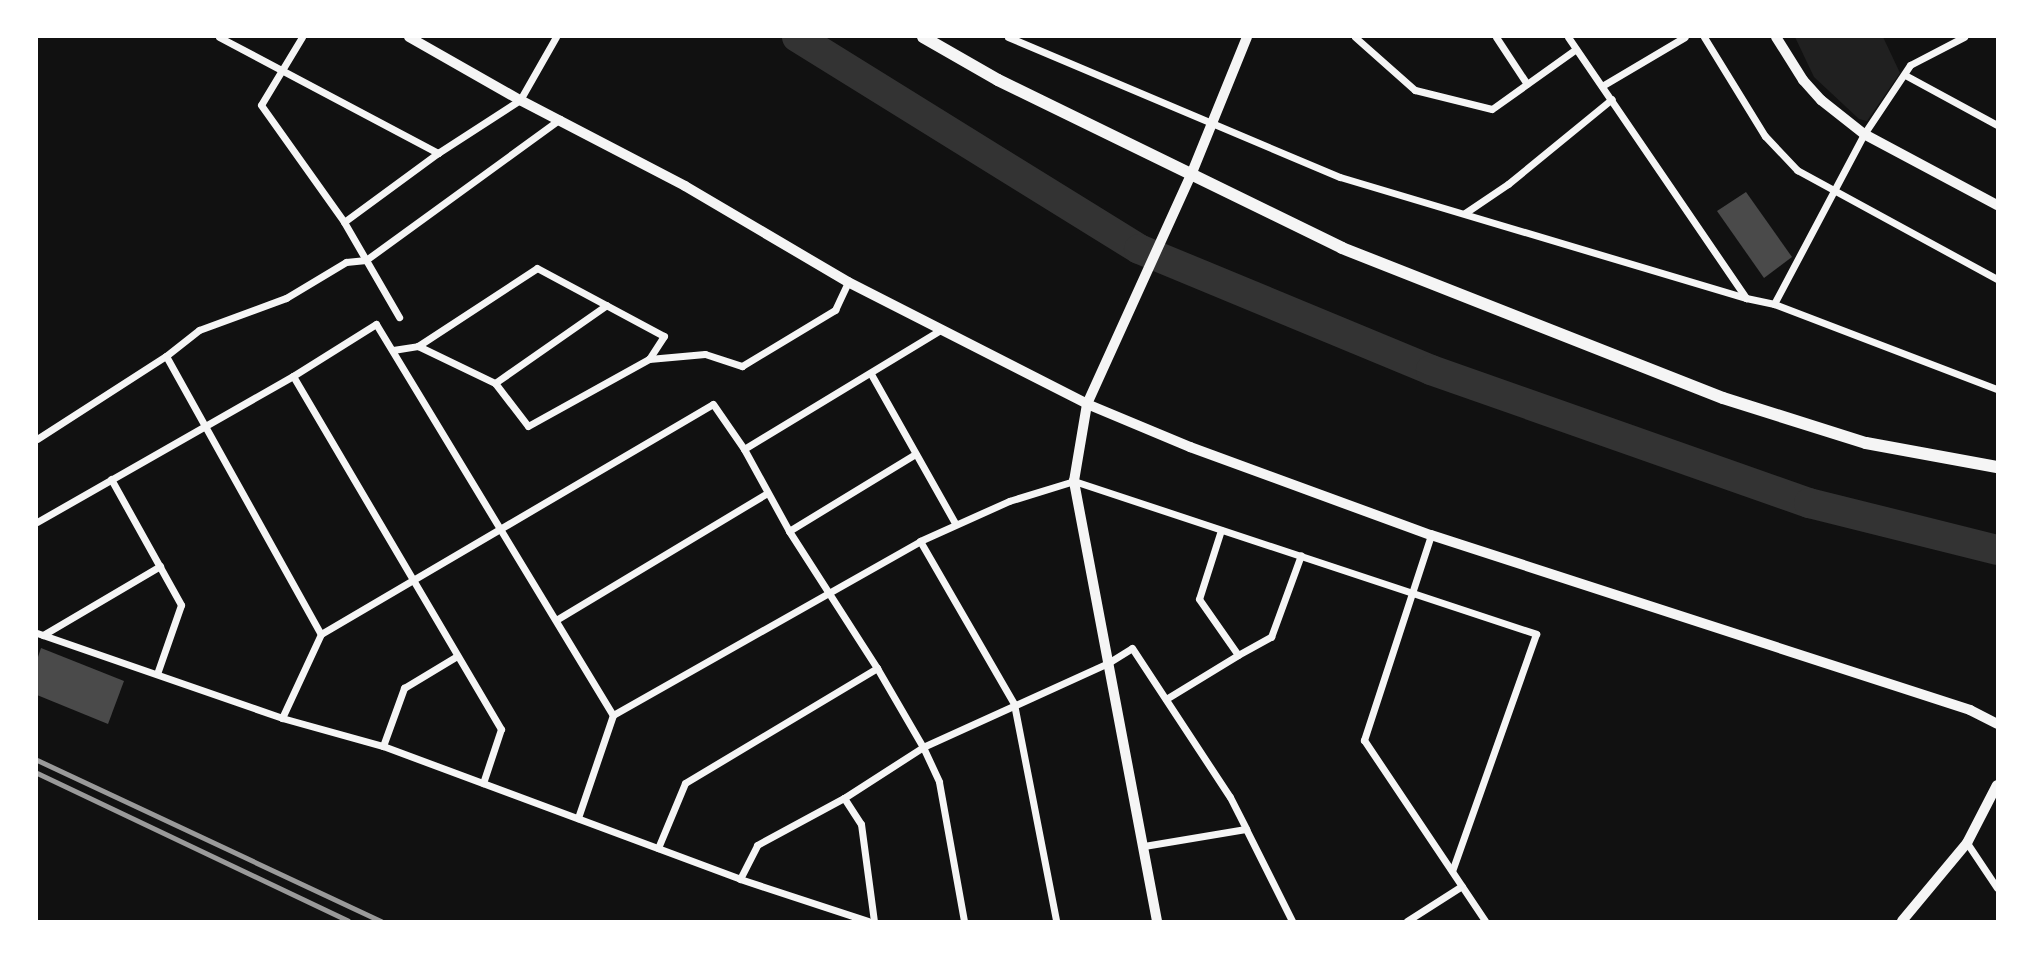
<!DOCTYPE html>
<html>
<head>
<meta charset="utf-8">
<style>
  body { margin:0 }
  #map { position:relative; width:2034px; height:958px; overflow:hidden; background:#111; font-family:Roboto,sans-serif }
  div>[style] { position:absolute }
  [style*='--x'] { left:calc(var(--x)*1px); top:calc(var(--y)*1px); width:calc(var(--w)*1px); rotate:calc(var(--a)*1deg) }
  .green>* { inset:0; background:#202020 }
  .river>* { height:30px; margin:-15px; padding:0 15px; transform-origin:15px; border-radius:15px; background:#333 }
  .building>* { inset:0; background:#4a4a4a }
  .minor>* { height:7px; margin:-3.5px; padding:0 3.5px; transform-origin:3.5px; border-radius:3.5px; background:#f5f5f5 }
  .tertiary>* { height:10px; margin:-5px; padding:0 5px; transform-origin:5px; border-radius:5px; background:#f5f5f5 }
  .primary>* { height:12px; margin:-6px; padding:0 6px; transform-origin:6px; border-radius:6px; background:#f5f5f5 }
  .rail>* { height:5px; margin:-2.5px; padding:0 2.5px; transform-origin:2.5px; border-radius:2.5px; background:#9a9a9a }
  span { translate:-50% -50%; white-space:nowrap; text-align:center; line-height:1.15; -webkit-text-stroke:5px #fff; paint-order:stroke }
  .frame { position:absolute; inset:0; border:38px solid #fff; pointer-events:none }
</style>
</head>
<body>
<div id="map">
  <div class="green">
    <i style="clip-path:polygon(1795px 37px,1883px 37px,1900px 73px,1867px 121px,1859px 119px,1814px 77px)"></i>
  </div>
  <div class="river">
    <i style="--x:797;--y:37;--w:402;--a:31.8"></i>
    <i style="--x:1139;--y:249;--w:316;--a:22.5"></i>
    <i style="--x:1431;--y:370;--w:401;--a:19.4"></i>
    <i style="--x:1809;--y:503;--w:194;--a:14"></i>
  </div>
  <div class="building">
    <i style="clip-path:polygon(1746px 192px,1792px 257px,1764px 278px,1717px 211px)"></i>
    <i style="clip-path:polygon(41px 648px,124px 681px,108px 724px,37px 695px,37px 660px)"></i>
  </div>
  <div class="minor">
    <i style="--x:219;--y:37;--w:248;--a:27.9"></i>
    <i style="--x:302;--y:37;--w:79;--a:121.1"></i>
    <i style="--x:261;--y:105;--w:143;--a:54.6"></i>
    <i style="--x:344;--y:222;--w:110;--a:59.9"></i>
    <i style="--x:1008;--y:37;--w:360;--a:22.9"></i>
    <i style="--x:1340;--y:177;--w:424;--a:16.6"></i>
    <i style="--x:1355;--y:37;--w:80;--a:41.5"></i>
    <i style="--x:1415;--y:90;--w:79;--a:13.9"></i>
    <i style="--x:1492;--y:109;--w:103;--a:-35.5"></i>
    <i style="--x:1496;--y:37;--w:56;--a:56.6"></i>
    <i style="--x:1568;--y:37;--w:316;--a:55.7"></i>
    <i style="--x:1746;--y:298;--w:29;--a:12"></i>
    <i style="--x:1774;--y:304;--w:239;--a:20.9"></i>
    <i style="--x:1704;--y:37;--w:116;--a:58.4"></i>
    <i style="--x:1765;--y:136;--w:47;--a:46.7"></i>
    <i style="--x:1797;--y:170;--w:228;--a:28.6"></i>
    <i style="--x:1905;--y:75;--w:105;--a:28.5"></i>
    <i style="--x:1602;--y:86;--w:96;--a:-30.6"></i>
    <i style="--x:1465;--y:213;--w:52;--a:-34"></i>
    <i style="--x:1508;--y:184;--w:134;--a:-39.3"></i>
    <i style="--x:344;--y:222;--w:117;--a:-36.3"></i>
    <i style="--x:438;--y:153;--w:98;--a:-32.9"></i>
    <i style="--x:520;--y:100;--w:73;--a:-60.3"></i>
    <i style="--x:1774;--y:304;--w:192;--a:-62.1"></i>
    <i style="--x:1864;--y:134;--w:83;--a:-56.3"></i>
    <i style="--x:1910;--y:65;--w:61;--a:-27.4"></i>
    <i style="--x:418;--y:346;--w:142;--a:-33.2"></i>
    <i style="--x:537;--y:268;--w:144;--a:28.2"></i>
    <i style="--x:664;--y:336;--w:27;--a:123"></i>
    <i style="--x:393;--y:350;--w:25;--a:-9"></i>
    <i style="--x:418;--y:346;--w:85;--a:25.7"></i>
    <i style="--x:495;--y:383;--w:54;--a:52.5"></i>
    <i style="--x:528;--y:426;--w:138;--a:-29"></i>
    <i style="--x:649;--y:359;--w:56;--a:-5.1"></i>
    <i style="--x:705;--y:354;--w:39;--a:18"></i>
    <i style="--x:742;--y:366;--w:109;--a:-31.1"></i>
    <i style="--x:835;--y:310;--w:31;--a:-65"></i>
    <i style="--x:166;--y:356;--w:318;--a:60.9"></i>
    <i style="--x:871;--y:374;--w:171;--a:60.6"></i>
    <i style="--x:293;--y:376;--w:410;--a:59.5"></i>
    <i style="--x:501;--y:729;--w:57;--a:108.4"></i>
    <i style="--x:495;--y:383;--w:136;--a:-34.9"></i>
    <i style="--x:37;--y:439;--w:153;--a:-32.8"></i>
    <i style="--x:166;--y:356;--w:42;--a:-38.2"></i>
    <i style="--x:199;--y:330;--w:93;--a:-20.2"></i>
    <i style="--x:286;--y:298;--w:70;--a:-31"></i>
    <i style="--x:346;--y:262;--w:20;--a:-6"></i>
    <i style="--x:366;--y:260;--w:240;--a:-36"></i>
    <i style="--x:744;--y:449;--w:232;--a:-31.2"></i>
    <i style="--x:111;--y:479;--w:144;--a:60.9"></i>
    <i style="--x:181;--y:605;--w:73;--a:109.2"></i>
    <i style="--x:37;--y:522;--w:295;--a:-29.7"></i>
    <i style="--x:293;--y:376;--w:98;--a:-32.1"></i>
    <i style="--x:376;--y:324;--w:457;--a:58.8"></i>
    <i style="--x:613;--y:715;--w:109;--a:108.8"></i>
    <i style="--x:1221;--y:530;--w:72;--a:107.7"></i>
    <i style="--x:1199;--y:599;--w:68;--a:55.1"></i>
    <i style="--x:1238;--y:655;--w:38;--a:-29"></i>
    <i style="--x:1271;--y:637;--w:87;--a:-69.9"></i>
    <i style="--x:789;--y:531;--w:148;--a:-31.4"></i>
    <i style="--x:1431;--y:535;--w:216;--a:108.1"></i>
    <i style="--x:1364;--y:740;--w:218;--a:56.2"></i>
    <i style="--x:920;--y:541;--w:188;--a:60"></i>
    <i style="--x:1014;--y:704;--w:221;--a:79"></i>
    <i style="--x:556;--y:620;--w:246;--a:-31"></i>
    <i style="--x:37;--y:633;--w:259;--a:19.1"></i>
    <i style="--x:282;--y:718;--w:105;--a:15.5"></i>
    <i style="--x:383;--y:746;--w:381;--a:20.4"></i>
    <i style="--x:740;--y:879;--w:135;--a:18.2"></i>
    <i style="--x:43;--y:635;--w:136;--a:-30.5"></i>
    <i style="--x:1166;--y:699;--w:84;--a:-31.4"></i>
    <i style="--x:613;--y:715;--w:353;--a:-29.5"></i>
    <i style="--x:920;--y:541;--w:98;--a:-24.2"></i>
    <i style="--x:1009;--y:501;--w:68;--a:-17.1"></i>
    <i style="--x:1074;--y:481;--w:487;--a:18.3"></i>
    <i style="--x:1536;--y:634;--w:251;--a:109.5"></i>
    <i style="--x:282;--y:718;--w:93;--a:-65.1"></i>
    <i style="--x:321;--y:634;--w:454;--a:-30.4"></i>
    <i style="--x:713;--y:404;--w:55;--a:55.4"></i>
    <i style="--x:744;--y:449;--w:94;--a:61.2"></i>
    <i style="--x:789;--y:531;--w:163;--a:57.3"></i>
    <i style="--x:877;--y:668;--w:91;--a:59.8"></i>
    <i style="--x:923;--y:747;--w:38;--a:65"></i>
    <i style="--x:939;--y:782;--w:141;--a:79.8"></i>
    <i style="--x:383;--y:746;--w:62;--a:-70.1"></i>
    <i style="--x:404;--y:688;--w:62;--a:-31.1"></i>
    <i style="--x:844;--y:798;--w:31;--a:57"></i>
    <i style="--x:861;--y:824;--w:98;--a:82.4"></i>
    <i style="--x:1967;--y:843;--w:54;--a:56.3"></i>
    <i style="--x:1144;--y:846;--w:103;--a:-9.5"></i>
    <i style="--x:1246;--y:829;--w:103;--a:63.4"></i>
    <i style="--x:658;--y:848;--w:70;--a:-67.4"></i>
    <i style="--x:685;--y:783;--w:224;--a:-30.9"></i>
    <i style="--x:740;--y:879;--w:38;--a:-63"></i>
    <i style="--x:757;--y:845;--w:99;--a:-28.4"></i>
    <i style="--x:844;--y:798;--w:94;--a:-32.8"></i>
    <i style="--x:923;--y:747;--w:203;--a:-24.4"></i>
    <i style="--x:1108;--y:663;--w:28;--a:-32"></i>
    <i style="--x:1132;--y:648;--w:178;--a:56.7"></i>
    <i style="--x:1230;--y:797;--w:36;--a:63"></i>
    <i style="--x:1407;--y:921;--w:65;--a:-32.5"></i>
  </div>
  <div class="tertiary">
    <i style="--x:409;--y:37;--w:128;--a:29.6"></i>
    <i style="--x:520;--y:100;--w:186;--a:27.5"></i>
    <i style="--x:685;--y:186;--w:189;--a:30.5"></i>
    <i style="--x:848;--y:282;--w:268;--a:27"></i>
    <i style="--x:1087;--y:404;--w:112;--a:22.7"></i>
    <i style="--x:1190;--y:447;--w:257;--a:20.1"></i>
    <i style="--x:1431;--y:535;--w:567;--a:17.99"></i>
    <i style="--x:1970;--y:710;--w:30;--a:27"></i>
    <i style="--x:1776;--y:37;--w:51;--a:57.9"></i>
    <i style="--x:1803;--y:80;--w:27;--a:48"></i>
    <i style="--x:1821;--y:100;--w:55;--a:38.3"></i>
    <i style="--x:1864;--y:134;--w:151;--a:28.1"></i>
    <i style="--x:1157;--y:921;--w:448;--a:-100.7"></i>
    <i style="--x:1074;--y:481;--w:78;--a:-80.4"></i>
    <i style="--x:1087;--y:404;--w:252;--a:-65.6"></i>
    <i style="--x:1191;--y:175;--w:149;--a:-67.9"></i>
    <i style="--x:1902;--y:921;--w:102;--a:-50.2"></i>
    <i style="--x:1967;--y:843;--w:65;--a:-62.7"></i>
  </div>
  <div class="primary">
    <i style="--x:923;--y:37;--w:86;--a:29.8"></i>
    <i style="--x:998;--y:80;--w:383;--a:26"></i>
    <i style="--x:1342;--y:248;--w:409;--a:21.5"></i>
    <i style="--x:1723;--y:398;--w:150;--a:17.5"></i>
    <i style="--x:1866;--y:443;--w:133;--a:10.4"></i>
  </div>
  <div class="rail">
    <i style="--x:37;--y:760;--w:380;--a:25.1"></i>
    <i style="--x:37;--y:773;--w:344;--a:25.4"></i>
  </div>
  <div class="frame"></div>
</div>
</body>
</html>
